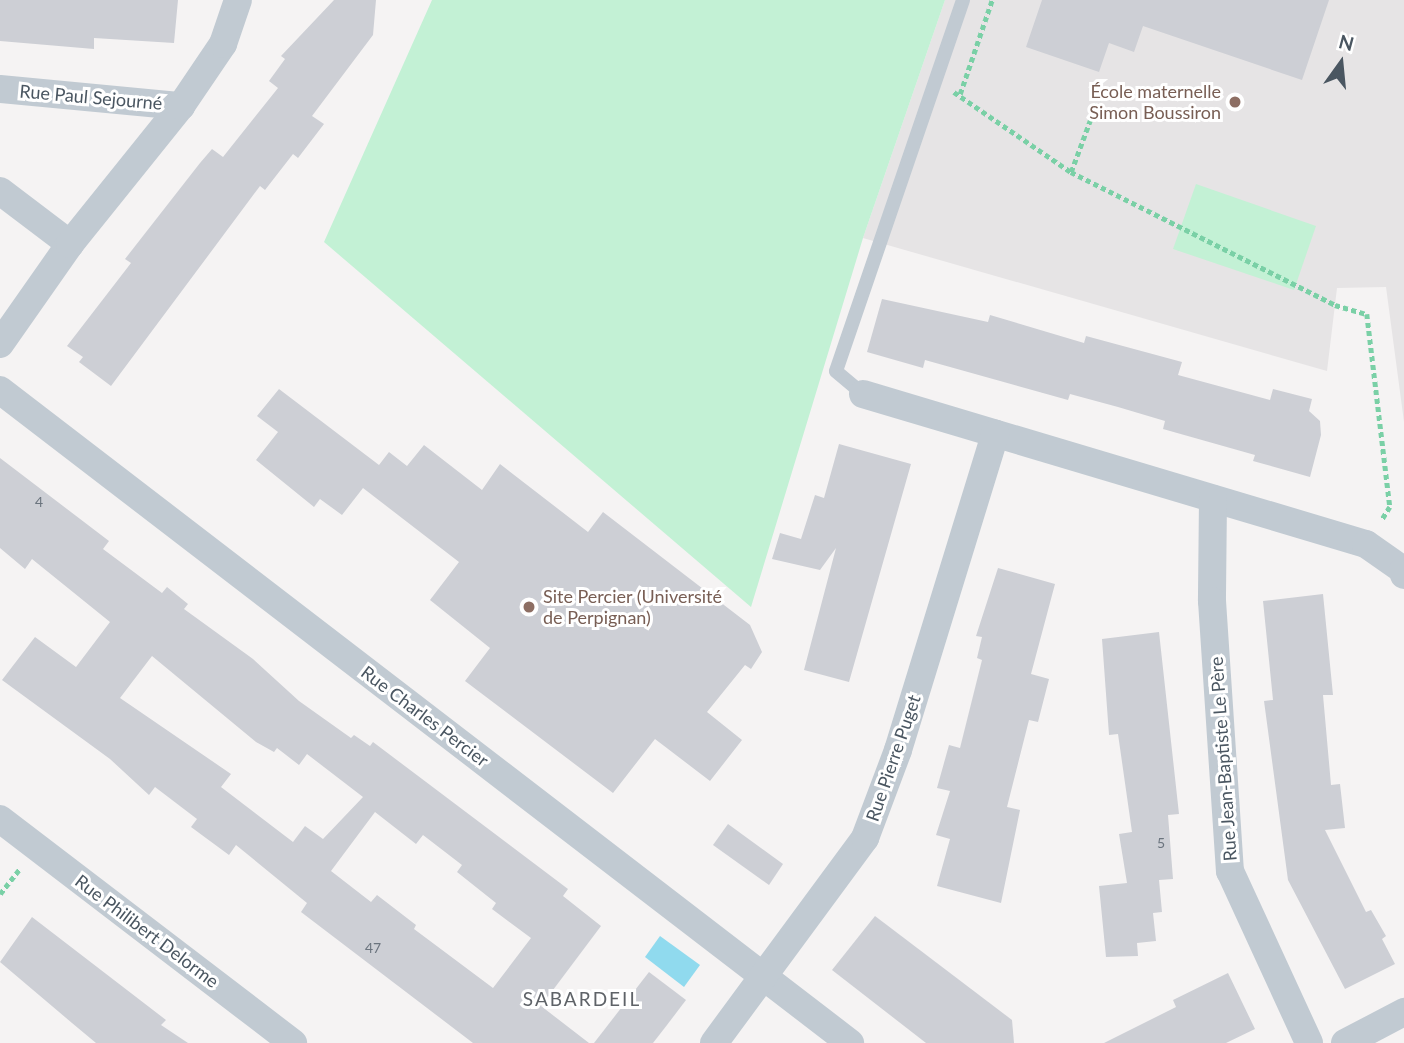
<!DOCTYPE html>
<html>
<head>
<meta charset="utf-8">
<style>
  body { margin:0 }
  #map { position:relative; width:1404px; height:1043px; overflow:hidden; background:#f5f3f3; font-family:Lato,sans-serif }
  div>[style] { position:absolute }
  [style*='--x'] { left:calc(var(--x)*1px); top:calc(var(--y)*1px); width:calc(var(--w)*1px); rotate:calc(var(--a)*1deg) }
  .education>* { inset:0; background:#e6e4e5 }
  .green>* { inset:0; background:#c3f1d5 }
  .water>* { inset:0; background:#90daee }
  .building>* { inset:0; background:#cdcfd5 }
  .path>* { height:4.5px; margin-top:-2.25px; transform-origin:0; background:repeating-linear-gradient(90deg,#7ad0a6 0 5px,transparent 0 8.5px) }
  .service>* { height:14px; margin:-7px; padding:0 7px; transform-origin:7px; border-radius:7px; background:#c1cad2 }
  .minor>* { height:28px; margin:-14px; padding:0 14px; transform-origin:14px; border-radius:14px; background:#c1cad2 }
  .dots>* { width:19px; height:19px; translate:-50% -50%; box-sizing:border-box; border:4px solid #fff; border-radius:50% }
  span { translate:-50% -50%; white-space:nowrap; text-align:center; line-height:1.15; -webkit-text-stroke:6px #fff; paint-order:stroke }
  .number-label { font-size:14px; color:#6b747e }
  .number-label span { -webkit-text-stroke-width:0 }
  .education-label { font-size:18px; color:#785e54 }
  .right { translate:-100% -50%; text-align:right }
  .left { translate:0 -50%; text-align:left }
  .street-label { font-size:18px; color:#4a5661 }
  .neighbourhood-label { font-size:19px; color:#5f6368; letter-spacing:2px }
  .north { position:absolute; left:1306px; top:28px; width:70px; height:70px; -webkit-text-stroke:5px #fff; paint-order:stroke; rotate:15deg; font-size:19px; font-weight:700; line-height:28px; text-align:center; color:#4a5661 }
  .north::after { content:''; display:block; margin:auto; width:24px; height:32px; background:#4a5661; clip-path:polygon(50% 0,100% 100%,50% 72%,0 100%) }
</style>
</head>
<body>
<div id="map">
  <div class="education">
    <i style="clip-path:polygon(945px 0,1404px 0,1404px 422px,1386px 287px,1337px 288px,1327px 371px,863px 238px)"></i>
  </div>
  <div class="green">
    <i style="clip-path:polygon(432px 0,945px 0,863px 238px,751px 607px,324px 242px)"></i>
    <i style="clip-path:polygon(1196px 184px,1316px 226px,1294px 290px,1173px 249px)"></i>
  </div>
  <div class="water">
    <i style="clip-path:polygon(660px 936px,700px 965px,684px 987px,645px 957px)"></i>
  </div>
  <div class="building">
    <i style="clip-path:polygon(0 0,178px 0,174px 43px,94px 38px,94px 49px,0 41px)"></i>
    <i style="clip-path:polygon(334px 0,376px 0,373px 35px,312px 116px,324px 124px,298px 158px,293px 154px,265px 190px,260px 186px,111px 386px,79px 362px,83px 357px,67px 346px,131px 263px,125px 259px,200px 163px,212px 149px,223px 157px,278px 88px,269px 81px,285px 59px,281px 56px)"></i>
    <i style="clip-path:polygon(1042px 0,1329px 0,1302px 80px,1143px 26px,1134px 52px,1109px 43px,1099px 72px,1026px 47px)"></i>
    <i style="clip-path:polygon(882px 299px,988px 322px,990px 315px,1084px 343px,1086px 336px,1182px 362px,1178px 375px,1270px 400px,1273px 389px,1312px 399px,1309px 411px,1320px 421px,1321px 435px,1310px 477px,1253px 461px,1255px 455px,1163px 429px,1165px 421px,1118px 407px,1070px 394px,1068px 400px,925px 360px,923px 368px,867px 352px)"></i>
    <i style="clip-path:polygon(279px 389px,379px 465px,389px 452px,407px 466px,424px 445px,482px 490px,500px 464px,588px 532px,603px 512px,750px 625px,762px 652px,751px 669px,745px 665px,707px 712px,742px 740px,710px 781px,655px 739px,613px 793px,465px 681px,490px 648px,430px 600px,459px 562px,363px 488px,342px 515px,320px 499px,314px 507px,256px 460px,278px 432px,257px 416px)"></i>
    <i style="clip-path:polygon(839px 444px,911px 464px,849px 682px,804px 670px,836px 548px,820px 570px,772px 559px,780px 533px,801px 539px,815px 495px,824px 498px)"></i>
    <i style="clip-path:polygon(evenodd,0 458px,109px 541px,103px 549px,162px 593px,167px 587px,188px 604px,184px 609px,253px 659px,299px 701px,351px 738px,354px 735px,370px 746px,373px 742px,568px 889px,563px 896px,601px 926px,541px 1006px,589px 1043px,473px 1043px,301px 912px,307px 903px,236px 845px,229px 855px,191px 827px,197px 819px,155px 787px,149px 795px,110px 759px,2px 680px,35px 637px,76px 667px,110px 622px,32px 559px,25px 569px,0 548px,0 458px,152px 656px,256px 742px,274px 752px,277px 748px,299px 765px,307px 754px,363px 797px,323px 839px,305px 826px,293px 842px,221px 787px,231px 774px,120px 698px,152px 656px,0 458px,375px 812px,416px 844px,423px 835px,462px 865px,457px 872px,496px 903px,492px 909px,531px 938px,493px 988px,414px 929px,416px 925px,377px 895px,371px 902px,331px 871px,375px 812px)"></i>
    <i style="clip-path:polygon(998px 568px,1055px 584px,1031px 674px,1049px 679px,1038px 722px,1029px 720px,1007px 807px,1020px 810px,1001px 903px,937px 886px,950px 839px,936px 835px,950px 791px,937px 788px,949px 745px,960px 748px,982px 660px,977px 658px,982px 637px,976px 636px)"></i>
    <i style="clip-path:polygon(1323px 594px,1333px 695px,1323px 695px,1331px 785px,1340px 784px,1345px 828px,1325px 830px,1366px 912px,1371px 910px,1386px 936px,1382px 939px,1395px 964px,1345px 989px,1288px 880px,1264px 701px,1273px 700px,1263px 601px)"></i>
    <i style="clip-path:polygon(1159px 632px,1179px 814px,1168px 815px,1173px 879px,1159px 880px,1162px 912px,1153px 913px,1156px 941px,1137px 943px,1138px 956px,1106px 957px,1099px 886px,1127px 883px,1119px 834px,1132px 832px,1118px 734px,1109px 735px,1102px 639px)"></i>
    <i style="clip-path:polygon(728px 824px,783px 864px,769px 885px,713px 845px)"></i>
    <i style="clip-path:polygon(875px 916px,1012px 1020px,1014px 1043px,926px 1043px,832px 970px)"></i>
    <i style="clip-path:polygon(32px 917px,166px 1020px,161px 1025px,188px 1043px,96px 1043px,72px 1023px,0 962px)"></i>
    <i style="clip-path:polygon(649px 972px,686px 1000px,667px 1025px,653px 1043px,594px 1043px)"></i>
    <i style="clip-path:polygon(1228px 973px,1255px 1029px,1226px 1043px,1104px 1043px,1176px 1007px,1173px 1000px)"></i>
  </div>
  <div class="path">
    <i style="--x:954;--y:92;--w:142;--a:34.4"></i>
    <i style="--x:1071;--y:172;--w:296;--a:26.7"></i>
    <i style="--x:1335;--y:305;--w:33;--a:16"></i>
    <i style="--x:1367;--y:314;--w:194;--a:83.2"></i>
    <i style="--x:1390;--y:507;--w:15;--a:122"></i>
    <i style="--x:960;--y:94;--w:99;--a:-71.2"></i>
    <i style="--x:1071;--y:172;--w:90;--a:-69.7"></i>
    <i style="--x:0;--y:894;--w:31;--a:-52"></i>
  </div>
  <div class="service">
    <i style="--x:863;--y:394;--w:35;--a:-140"></i>
    <i style="--x:836;--y:371;--w:392;--a:-71.1"></i>
  </div>
  <div class="minor">
    <i style="--x:0;--y:89;--w:182;--a:5.4"></i>
    <i style="--x:0;--y:191;--w:88;--a:37.1"></i>
    <i style="--x:0;--y:344;--w:122;--a:-55"></i>
    <i style="--x:70;--y:244;--w:177;--a:-51.2"></i>
    <i style="--x:181;--y:106;--w:75;--a:-55.9"></i>
    <i style="--x:223;--y:44;--w:46;--a:-71.2"></i>
    <i style="--x:0;--y:390;--w:1072;--a:37.53"></i>
    <i style="--x:863;--y:394;--w:525;--a:16.61"></i>
    <i style="--x:1366;--y:544;--w:45;--a:35.1"></i>
    <i style="--x:1403;--y:570;--w:5;--a:79"></i>
    <i style="--x:1213;--y:499;--w:102;--a:90.6"></i>
    <i style="--x:1212;--y:601;--w:271;--a:86.2"></i>
    <i style="--x:1230;--y:871;--w:189;--a:65.3"></i>
    <i style="--x:0;--y:819;--w:369;--a:37.4"></i>
    <i style="--x:714;--y:1043;--w:255;--a:-53.6"></i>
    <i style="--x:865;--y:838;--w:94;--a:-69.4"></i>
    <i style="--x:898;--y:750;--w:331;--a:-72.9"></i>
    <i style="--x:1345;--y:1043;--w:67;--a:-27.7"></i>
  </div>
  <div class="dots">
    <i style="left:1235px;top:102px;background:#8d6e63"></i>
    <i style="left:529px;top:607px;background:#8d6e63"></i>
  </div>
  <div class="number-label">
    <span style="left:39px;top:502px">4</span>
    <span style="left:1161px;top:843px">5</span>
    <span style="left:373px;top:948px">47</span>
  </div>
  <div class="education-label">
    <span class="right" style="left:1221px;top:102px">École maternelle<br>Simon Boussiron</span>
    <span class="left" style="left:543px;top:607px">Site Percier (Université<br>de Perpignan)</span>
  </div>
  <div class="street-label">
    <span style="left:91px;top:97px;rotate:5deg">Rue Paul Sejourné</span>
    <span style="left:425px;top:716px;rotate:37deg">Rue Charles Percier</span>
    <span style="left:893px;top:758px;rotate:-71deg">Rue Pierre Puget</span>
    <span style="left:1223px;top:759px;rotate:-94deg">Rue Jean-Baptiste Le Père</span>
    <span style="left:147px;top:931px;rotate:37deg">Rue Philibert Delorme</span>
  </div>
  <div class="neighbourhood-label">
    <span style="left:582px;top:999px">SABARDEIL</span>
  </div>
  <div class="north">N</div>
</div>
</body>
</html>
